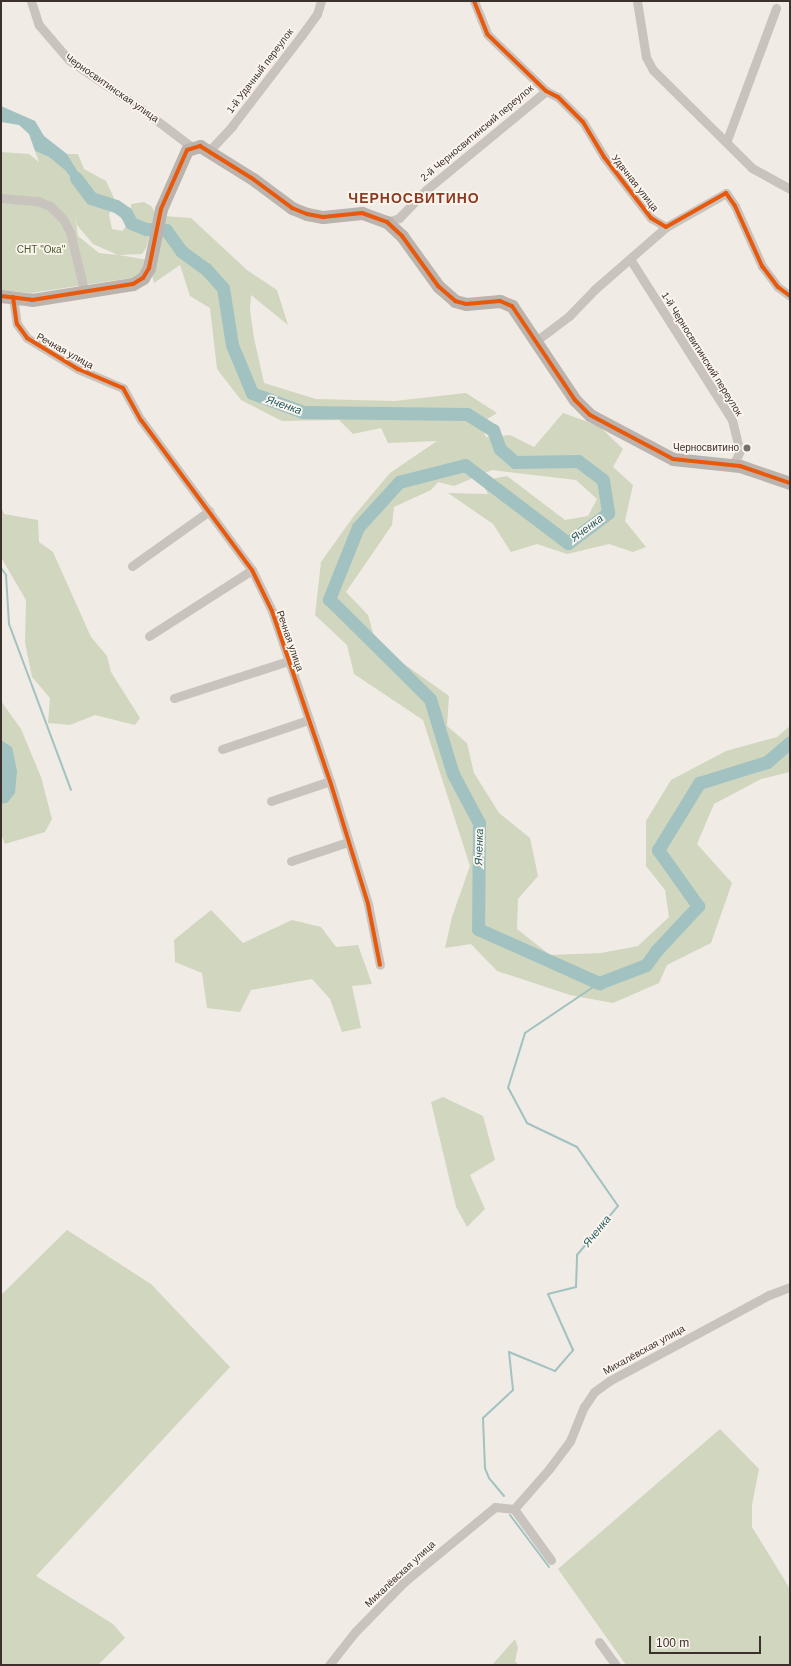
<!DOCTYPE html>
<html>
<head>
<meta charset="utf-8">
<style>
  body { margin:0 }
  #map { position:relative; width:791px; height:1666px; overflow:hidden; background:#f0ebe5; font-family:Arial,sans-serif }
  div>[style] { position:absolute }
  [style*='--x'] { left:calc(var(--x)*1px); top:calc(var(--y)*1px); width:calc(var(--w)*1px); rotate:calc(var(--a)*1deg) }
  .green>* { inset:0; background:#d1d6bf }
  .water>* { inset:0; background:#a1c2c1 }
  .stream>* { height:2px; margin:-1px; padding:0 1px; transform-origin:1px; border-radius:1px; background:#a1c2c1 }
  .river>* { height:13px; margin:-6.5px; padding:0 6.5px; transform-origin:6.5px; border-radius:6.5px; background:#a1c2c1 }
  .street>* { height:9px; margin:-4.5px; padding:0 4.5px; transform-origin:4.5px; border-radius:4.5px; background:#c9c3be }
  .secondary>* { height:13px; margin:-6.5px; padding:0 6.5px; transform-origin:6.5px; border-radius:6.5px; background:#bab3ae }
  .cycleway>* { height:4px; margin:-2px; padding:0 2px; transform-origin:2px; border-radius:2px; background:#e8590c }
  .dots>* { width:11px; height:11px; translate:-50% -50%; box-sizing:border-box; border:2px solid #fbf5ee; border-radius:50% }
  span { translate:-50% -50%; white-space:nowrap; text-align:center; line-height:1.15; -webkit-text-stroke:3.5px #fbf5ee; paint-order:stroke }
  .street-label { font-size:10px; color:#3b302b }
  .park-label { font-size:10px; color:#4a5a2e }
  .poi-label { font-size:10px; color:#3b302b }
  .right { translate:-100% -50%; text-align:right }
  .water-label { font-size:11px; color:#1f5a5e; font-style:italic }
  .district-label { font-size:14px; color:#8c3b22; font-weight:700; letter-spacing:1px }
  .frame { position:absolute; inset:0; border:2px solid #3b302b; pointer-events:none }
  .scale { position:absolute; left:649px; top:1636px; width:112px; height:18px; box-sizing:border-box; border:2px solid #3b302b; border-top:0; padding-left:5px; font-size:12px; line-height:14px; white-space:nowrap; color:#3b302b; -webkit-text-stroke:3px #fbf5ee; paint-order:stroke }
</style>
</head>
<body>
<div id="map">
  <div class="green">
    <i style="clip-path:polygon(evenodd,35px 151px,49px 157px,66px 171px,80px 191px,91px 194px,67px 154px,78px 154px,84px 169px,106px 181px,114px 198px,109px 215px,112px 229px,122px 231px,131px 221px,131px 204px,144px 202px,151px 206px,155px 212px,146px 248px,142px 254px,119px 255px,148px 260px,137px 277px,31px 293px,1px 290px,1px 152px,29px 154px,39px 162px,35px 151px,75px 214px,77px 225px,93px 244px,118px 255px,99px 253px,78px 236px,75px 214px)"></i>
    <i style="clip-path:polygon(164px 216px,191px 218px,247px 270px,277px 290px,288px 325px,251px 295px,250px 310px,254px 338px,264px 383px,316px 399px,395px 401px,466px 393px,497px 413px,479px 424px,486px 437px,510px 435px,534px 447px,563px 413px,599px 426px,623px 449px,613px 467px,633px 485px,625px 521px,646px 547px,633px 552px,609px 544px,567px 554px,537px 544px,511px 552px,493px 524px,448px 493px,488px 494px,481px 481px,507px 476px,565px 520px,588px 516px,597px 499px,576px 480px,492px 470px,454px 486px,438px 482px,431px 490px,394px 507px,392px 525px,346px 592px,368px 615px,376px 644px,449px 696px,447px 726px,467px 743px,474px 773px,499px 813px,530px 838px,538px 876px,518px 899px,517px 929px,550px 955px,601px 953px,638px 946px,669px 917px,665px 890px,646px 866px,646px 821px,671px 780px,726px 751px,777px 737px,790px 726px,790px 772px,761px 779px,714px 804px,697px 844px,732px 883px,711px 943px,667px 965px,659px 983px,613px 1003px,570px 995px,497px 971px,471px 944px,445px 948px,452px 917px,470px 866px,423px 720px,354px 674px,347px 645px,315px 615px,321px 562px,353px 517px,390px 473px,437px 441px,388px 443px,381px 428px,353px 434px,339px 420px,282px 421px,241px 400px,217px 369px,210px 308px,190px 296px,180px 265px,154px 283px,152px 275px)"></i>
    <i style="clip-path:polygon(1px 506px,4px 514px,38px 520px,39px 542px,53px 552px,91px 637px,107px 656px,111px 672px,140px 718px,135px 725px,95px 715px,70px 725px,48px 723px,50px 698px,32px 677px,25px 643px,26px 600px,2px 559px)"></i>
    <i style="clip-path:polygon(1px 701px,21px 729px,41px 777px,52px 819px,45px 832px,5px 844px,1px 834px,1px 804px,7px 803px,12px 747px,1px 740px)"></i>
    <i style="clip-path:polygon(211px 910px,243px 943px,292px 920px,321px 927px,336px 947px,358px 945px,372px 984px,352px 986px,361px 1028px,342px 1032px,330px 999px,312px 979px,251px 990px,240px 1012px,207px 1008px,202px 973px,175px 962px,174px 940px)"></i>
    <i style="clip-path:polygon(443px 1097px,483px 1116px,495px 1160px,470px 1175px,485px 1209px,467px 1227px,456px 1207px,431px 1102px)"></i>
    <i style="clip-path:polygon(67px 1230px,151px 1284px,230px 1367px,36px 1576px,113px 1624px,125px 1638px,98px 1665px,1px 1665px,1px 1295px)"></i>
    <i style="clip-path:polygon(720px 1429px,759px 1469px,752px 1505px,752px 1527px,790px 1589px,790px 1665px,626px 1665px,558px 1569px)"></i>
    <i style="clip-path:polygon(515px 1639px,518px 1648px,515px 1661px,519px 1665px,492px 1665px)"></i>
  </div>
  <div class="water">
    <i style="clip-path:polygon(1px 106px,35px 121px,44px 136px,67px 154px,92px 195px,80px 191px,66px 171px,49px 157px,35px 151px,29px 134px,19px 125px,1px 122px)"></i>
    <i style="clip-path:polygon(1px 740px,12px 747px,17px 771px,15px 793px,7px 803px,1px 804px)"></i>
  </div>
  <div class="stream">
    <i style="--x:1;--y:568;--w:9;--a:54"></i>
    <i style="--x:6;--y:575;--w:49;--a:86.5"></i>
    <i style="--x:9;--y:624;--w:177;--a:69.5"></i>
    <i style="--x:504;--y:1496;--w:23;--a:-130"></i>
    <i style="--x:489;--y:1478;--w:11;--a:-112"></i>
    <i style="--x:485;--y:1468;--w:50;--a:-92.3"></i>
    <i style="--x:483;--y:1418;--w:41;--a:-43"></i>
    <i style="--x:513;--y:1390;--w:38;--a:-96"></i>
    <i style="--x:509;--y:1352;--w:50;--a:22.4"></i>
    <i style="--x:555;--y:1371;--w:28;--a:-49"></i>
    <i style="--x:573;--y:1350;--w:61;--a:-114.1"></i>
    <i style="--x:548;--y:1294;--w:29;--a:-14"></i>
    <i style="--x:576;--y:1287;--w:32;--a:-88"></i>
    <i style="--x:577;--y:1255;--w:64;--a:-50.1"></i>
    <i style="--x:618;--y:1206;--w:72;--a:-124.8"></i>
    <i style="--x:577;--y:1147;--w:55;--a:-154.4"></i>
    <i style="--x:527;--y:1123;--w:40;--a:-118"></i>
    <i style="--x:508;--y:1088;--w:58;--a:-72.8"></i>
    <i style="--x:525;--y:1033;--w:89;--a:-34"></i>
    <i style="--x:510;--y:1515;--w:65;--a:53.1"></i>
  </div>
  <div class="river">
    <i style="--x:76;--y:178;--w:25;--a:53"></i>
    <i style="--x:91;--y:198;--w:26;--a:18"></i>
    <i style="--x:116;--y:206;--w:12;--a:35"></i>
    <i style="--x:126;--y:213;--w:11;--a:63"></i>
    <i style="--x:131;--y:223;--w:16;--a:22"></i>
    <i style="--x:146;--y:229;--w:20;--a:3"></i>
    <i style="--x:166;--y:230;--w:26;--a:54"></i>
    <i style="--x:181;--y:251;--w:31;--a:36"></i>
    <i style="--x:206;--y:269;--w:25;--a:48"></i>
    <i style="--x:223;--y:288;--w:58;--a:81"></i>
    <i style="--x:232;--y:345;--w:52;--a:67.4"></i>
    <i style="--x:252;--y:393;--w:54;--a:20.4"></i>
    <i style="--x:303;--y:412;--w:164;--a:0.7"></i>
    <i style="--x:467;--y:414;--w:31;--a:32"></i>
    <i style="--x:493;--y:430;--w:20;--a:70"></i>
    <i style="--x:500;--y:449;--w:20;--a:41"></i>
    <i style="--x:515;--y:462;--w:63;--a:-0.9"></i>
    <i style="--x:578;--y:461;--w:31;--a:37"></i>
    <i style="--x:603;--y:480;--w:33;--a:81"></i>
    <i style="--x:608;--y:513;--w:50;--a:143.1"></i>
    <i style="--x:568;--y:543;--w:129;--a:-142.9"></i>
    <i style="--x:465;--y:465;--w:68;--a:165.6"></i>
    <i style="--x:399;--y:482;--w:61;--a:132.3"></i>
    <i style="--x:358;--y:527;--w:78;--a:111.9"></i>
    <i style="--x:329;--y:599;--w:142;--a:44.7"></i>
    <i style="--x:430;--y:699;--w:78;--a:73"></i>
    <i style="--x:453;--y:774;--w:55;--a:62"></i>
    <i style="--x:479;--y:823;--w:106;--a:90.5"></i>
    <i style="--x:478;--y:929;--w:133;--a:24.1"></i>
    <i style="--x:599;--y:983;--w:50;--a:-21"></i>
    <i style="--x:646;--y:965;--w:17;--a:-54"></i>
    <i style="--x:656;--y:951;--w:62;--a:-47"></i>
    <i style="--x:698;--y:906;--w:69;--a:-125.5"></i>
    <i style="--x:658;--y:850;--w:79;--a:-58.5"></i>
    <i style="--x:699;--y:783;--w:71;--a:-17.2"></i>
    <i style="--x:767;--y:762;--w:30;--a:-41"></i>
  </div>
  <div class="street">
    <i style="--x:31;--y:1;--w:25;--a:72"></i>
    <i style="--x:39;--y:25;--w:46;--a:49.4"></i>
    <i style="--x:69;--y:60;--w:89;--a:34"></i>
    <i style="--x:143;--y:110;--w:61;--a:37.1"></i>
    <i style="--x:474;--y:1;--w:35;--a:68"></i>
    <i style="--x:487;--y:34;--w:82;--a:44"></i>
    <i style="--x:546;--y:91;--w:13;--a:27"></i>
    <i style="--x:558;--y:97;--w:35;--a:45"></i>
    <i style="--x:583;--y:122;--w:41;--a:59"></i>
    <i style="--x:604;--y:157;--w:77;--a:52.4"></i>
    <i style="--x:651;--y:218;--w:17;--a:31"></i>
    <i style="--x:666;--y:227;--w:69;--a:-29.5"></i>
    <i style="--x:726;--y:193;--w:16;--a:55"></i>
    <i style="--x:735;--y:206;--w:66;--a:65.8"></i>
    <i style="--x:762;--y:266;--w:26;--a:53"></i>
    <i style="--x:778;--y:287;--w:15;--a:37"></i>
    <i style="--x:637;--y:1;--w:57;--a:80.9"></i>
    <i style="--x:646;--y:57;--w:15;--a:62"></i>
    <i style="--x:653;--y:70;--w:139;--a:44.7"></i>
    <i style="--x:752;--y:168;--w:43;--a:28.9"></i>
    <i style="--x:727;--y:140;--w:141;--a:-69.6"></i>
    <i style="--x:210;--y:150;--w:33;--a:-47"></i>
    <i style="--x:232;--y:126;--w:113;--a:-52.5"></i>
    <i style="--x:301;--y:36;--w:27;--a:-54"></i>
    <i style="--x:317;--y:14;--w:14;--a:-73"></i>
    <i style="--x:1;--y:198;--w:37;--a:5"></i>
    <i style="--x:38;--y:201;--w:13;--a:23"></i>
    <i style="--x:50;--y:206;--w:18;--a:45"></i>
    <i style="--x:63;--y:219;--w:15;--a:62"></i>
    <i style="--x:70;--y:232;--w:60;--a:76.4"></i>
    <i style="--x:387;--y:222;--w:13;--a:-18"></i>
    <i style="--x:399;--y:218;--w:39;--a:-46"></i>
    <i style="--x:426;--y:190;--w:156;--a:-39.5"></i>
    <i style="--x:630;--y:259;--w:191;--a:57.6"></i>
    <i style="--x:732;--y:420;--w:32;--a:76"></i>
    <i style="--x:740;--y:451;--w:16;--a:117"></i>
    <i style="--x:13;--y:297;--w:27;--a:82"></i>
    <i style="--x:17;--y:324;--w:17;--a:54"></i>
    <i style="--x:27;--y:338;--w:60;--a:31.3"></i>
    <i style="--x:78;--y:369;--w:49;--a:22.9"></i>
    <i style="--x:123;--y:388;--w:37;--a:61"></i>
    <i style="--x:141;--y:420;--w:187;--a:53.5"></i>
    <i style="--x:252;--y:570;--w:46;--a:64"></i>
    <i style="--x:272;--y:611;--w:180;--a:71.2"></i>
    <i style="--x:330;--y:781;--w:129;--a:72.8"></i>
    <i style="--x:368;--y:904;--w:62;--a:78.9"></i>
    <i style="--x:536;--y:341;--w:41;--a:-37.1"></i>
    <i style="--x:569;--y:316;--w:36;--a:-46"></i>
    <i style="--x:594;--y:290;--w:96;--a:-41.2"></i>
    <i style="--x:132;--y:566;--w:95;--a:-35.5"></i>
    <i style="--x:149;--y:636;--w:122;--a:-32.7"></i>
    <i style="--x:174;--y:698;--w:120;--a:-18"></i>
    <i style="--x:222;--y:749;--w:91;--a:-18.6"></i>
    <i style="--x:271;--y:801;--w:62;--a:-18.7"></i>
    <i style="--x:291;--y:861;--w:60;--a:-18.4"></i>
    <i style="--x:514;--y:1509;--w:53;--a:-48.8"></i>
    <i style="--x:549;--y:1469;--w:35;--a:-53"></i>
    <i style="--x:570;--y:1441;--w:37;--a:-68"></i>
    <i style="--x:584;--y:1407;--w:18;--a:-56"></i>
    <i style="--x:594;--y:1392;--w:19;--a:-36"></i>
    <i style="--x:609;--y:1381;--w:182;--a:-28.3"></i>
    <i style="--x:769;--y:1295;--w:22;--a:-21"></i>
    <i style="--x:599;--y:1642;--w:29;--a:54"></i>
    <i style="--x:329;--y:1665;--w:42;--a:-51.8"></i>
    <i style="--x:355;--y:1632;--w:70;--a:-45.6"></i>
    <i style="--x:404;--y:1582;--w:118;--a:-39.5"></i>
    <i style="--x:495;--y:1507;--w:19;--a:6"></i>
    <i style="--x:514;--y:1509;--w:63;--a:54"></i>
  </div>
  <div class="secondary">
    <i style="--x:1;--y:296;--w:31;--a:7"></i>
    <i style="--x:32;--y:300;--w:102;--a:-9"></i>
    <i style="--x:133;--y:284;--w:12;--a:-31"></i>
    <i style="--x:143;--y:278;--w:12;--a:-59"></i>
    <i style="--x:149;--y:268;--w:60;--a:-78.5"></i>
    <i style="--x:161;--y:209;--w:64;--a:-66.2"></i>
    <i style="--x:187;--y:150;--w:14;--a:-17"></i>
    <i style="--x:200;--y:146;--w:62;--a:31.9"></i>
    <i style="--x:253;--y:179;--w:49;--a:36.6"></i>
    <i style="--x:292;--y:208;--w:16;--a:22"></i>
    <i style="--x:307;--y:214;--w:16;--a:11"></i>
    <i style="--x:323;--y:217;--w:39;--a:-6"></i>
    <i style="--x:362;--y:213;--w:27;--a:20"></i>
    <i style="--x:387;--y:222;--w:21;--a:43"></i>
    <i style="--x:402;--y:236;--w:62;--a:54.2"></i>
    <i style="--x:438;--y:286;--w:23;--a:41"></i>
    <i style="--x:455;--y:301;--w:11;--a:15"></i>
    <i style="--x:466;--y:304;--w:34;--a:-5"></i>
    <i style="--x:500;--y:301;--w:13;--a:23"></i>
    <i style="--x:512;--y:306;--w:113;--a:56.2"></i>
    <i style="--x:575;--y:400;--w:21;--a:45"></i>
    <i style="--x:590;--y:415;--w:94;--a:27.9"></i>
    <i style="--x:673;--y:459;--w:67;--a:6"></i>
    <i style="--x:740;--y:466;--w:53;--a:18.8"></i>
  </div>
  <div class="cycleway">
    <i style="--x:474;--y:1;--w:35;--a:68"></i>
    <i style="--x:487;--y:34;--w:82;--a:44"></i>
    <i style="--x:546;--y:91;--w:13;--a:27"></i>
    <i style="--x:558;--y:97;--w:35;--a:45"></i>
    <i style="--x:583;--y:122;--w:41;--a:59"></i>
    <i style="--x:604;--y:157;--w:77;--a:52.4"></i>
    <i style="--x:651;--y:218;--w:17;--a:31"></i>
    <i style="--x:666;--y:227;--w:69;--a:-29.5"></i>
    <i style="--x:726;--y:193;--w:16;--a:55"></i>
    <i style="--x:735;--y:206;--w:66;--a:65.8"></i>
    <i style="--x:762;--y:266;--w:26;--a:53"></i>
    <i style="--x:778;--y:287;--w:15;--a:37"></i>
    <i style="--x:1;--y:296;--w:31;--a:7"></i>
    <i style="--x:32;--y:300;--w:102;--a:-9"></i>
    <i style="--x:133;--y:284;--w:12;--a:-31"></i>
    <i style="--x:143;--y:278;--w:12;--a:-59"></i>
    <i style="--x:149;--y:268;--w:60;--a:-78.5"></i>
    <i style="--x:161;--y:209;--w:64;--a:-66.2"></i>
    <i style="--x:187;--y:150;--w:14;--a:-17"></i>
    <i style="--x:200;--y:146;--w:62;--a:31.9"></i>
    <i style="--x:253;--y:179;--w:49;--a:36.6"></i>
    <i style="--x:292;--y:208;--w:16;--a:22"></i>
    <i style="--x:307;--y:214;--w:16;--a:11"></i>
    <i style="--x:323;--y:217;--w:39;--a:-6"></i>
    <i style="--x:362;--y:213;--w:27;--a:20"></i>
    <i style="--x:387;--y:222;--w:21;--a:43"></i>
    <i style="--x:402;--y:236;--w:62;--a:54.2"></i>
    <i style="--x:438;--y:286;--w:23;--a:41"></i>
    <i style="--x:455;--y:301;--w:11;--a:15"></i>
    <i style="--x:466;--y:304;--w:34;--a:-5"></i>
    <i style="--x:500;--y:301;--w:13;--a:23"></i>
    <i style="--x:512;--y:306;--w:113;--a:56.2"></i>
    <i style="--x:575;--y:400;--w:21;--a:45"></i>
    <i style="--x:590;--y:415;--w:94;--a:27.9"></i>
    <i style="--x:673;--y:459;--w:67;--a:6"></i>
    <i style="--x:740;--y:466;--w:53;--a:18.8"></i>
    <i style="--x:13;--y:297;--w:27;--a:82"></i>
    <i style="--x:17;--y:324;--w:17;--a:54"></i>
    <i style="--x:27;--y:338;--w:60;--a:31.3"></i>
    <i style="--x:78;--y:369;--w:49;--a:22.9"></i>
    <i style="--x:123;--y:388;--w:37;--a:61"></i>
    <i style="--x:141;--y:420;--w:187;--a:53.5"></i>
    <i style="--x:252;--y:570;--w:46;--a:64"></i>
    <i style="--x:272;--y:611;--w:180;--a:71.2"></i>
    <i style="--x:330;--y:781;--w:129;--a:72.8"></i>
    <i style="--x:368;--y:904;--w:62;--a:78.9"></i>
  </div>
  <div class="dots">
    <i style="left:747px;top:448px;background:#7a716c"></i>
  </div>
  <div class="street-label">
    <span style="left:260px;top:71px;rotate:-53deg">1-й Удачный переулок</span>
    <span style="left:112px;top:88px;rotate:35deg">Черносвитинская улица</span>
    <span style="left:477px;top:133px;rotate:-40deg">2-й Черносвитинский переулок</span>
    <span style="left:635px;top:183px;rotate:52deg">Удачная улица</span>
    <span style="left:65px;top:351px;rotate:29deg">Речная улица</span>
    <span style="left:702px;top:354px;rotate:58deg">1-й Черносвитинский переулок</span>
    <span style="left:290px;top:641px;rotate:71deg">Речная улица</span>
    <span style="left:644px;top:1350px;rotate:-29deg">Михалёвская улица</span>
    <span style="left:400px;top:1574px;rotate:-43deg">Михалёвская улица</span>
  </div>
  <div class="park-label">
    <span style="left:41px;top:250px">СНТ "Ока"</span>
  </div>
  <div class="poi-label">
    <span class="right" style="left:739px;top:448px">Черносвитино</span>
  </div>
  <div class="water-label">
    <span style="left:284px;top:405px;rotate:19deg">Яченка</span>
    <span style="left:587px;top:528px;rotate:-37deg">Яченка</span>
    <span style="left:479px;top:847px;rotate:-89deg">Яченка</span>
    <span style="left:597px;top:1231px;rotate:-51deg">Яченка</span>
  </div>
  <div class="district-label">
    <span style="left:414px;top:198px">ЧЕРНОСВИТИНО</span>
  </div>
  <div class="frame"></div>
  <div class="scale">100 m</div>
</div>
</body>
</html>
